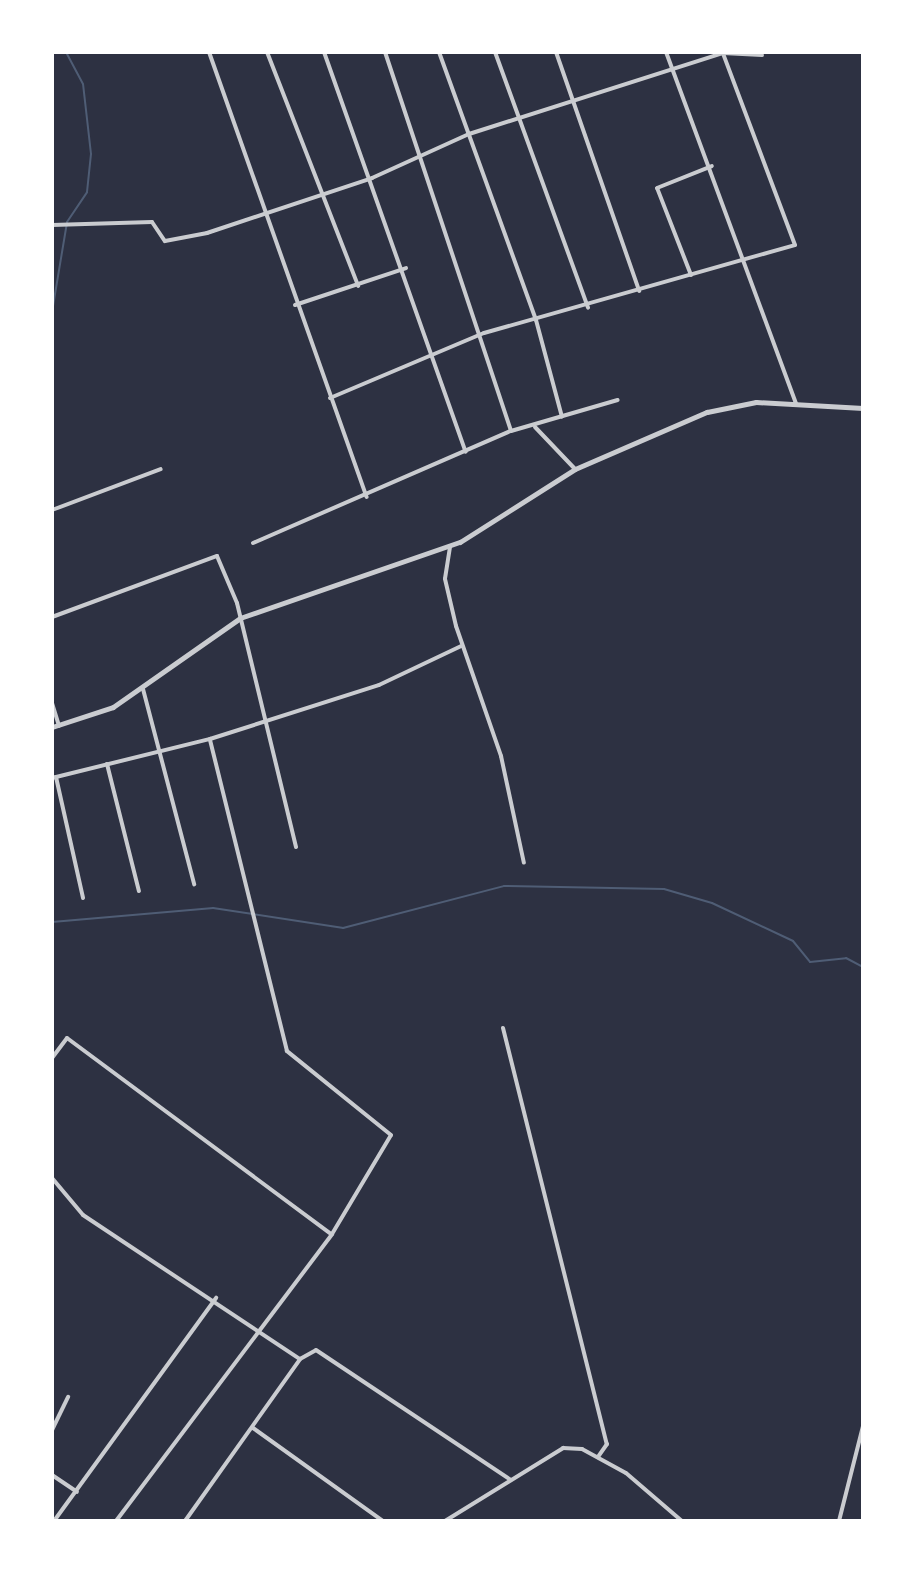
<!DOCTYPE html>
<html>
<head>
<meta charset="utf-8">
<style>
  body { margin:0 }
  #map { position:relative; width:915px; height:1573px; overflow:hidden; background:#2d3142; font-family:Helvetica,sans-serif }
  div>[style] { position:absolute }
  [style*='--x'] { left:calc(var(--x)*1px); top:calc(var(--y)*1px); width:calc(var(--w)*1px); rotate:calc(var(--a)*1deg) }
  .stream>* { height:2px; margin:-1px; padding:0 1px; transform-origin:1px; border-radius:1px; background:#4f5d75 }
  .minor>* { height:4px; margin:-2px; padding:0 2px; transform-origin:2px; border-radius:2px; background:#caccd0 }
  .tertiary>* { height:5px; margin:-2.5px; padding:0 2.5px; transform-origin:2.5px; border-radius:2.5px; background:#caccd0 }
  span { translate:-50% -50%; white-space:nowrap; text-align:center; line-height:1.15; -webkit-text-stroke:6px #fff; paint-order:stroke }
  .frame { position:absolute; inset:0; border:54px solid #fff; pointer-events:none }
</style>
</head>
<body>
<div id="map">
  <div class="stream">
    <i style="--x:52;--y:312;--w:91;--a:-80.5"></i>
    <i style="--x:67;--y:222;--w:36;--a:-56"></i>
    <i style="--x:87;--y:192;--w:38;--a:-84"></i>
    <i style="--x:91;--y:154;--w:70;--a:-96.5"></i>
    <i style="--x:83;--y:84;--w:36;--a:-118"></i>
    <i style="--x:52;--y:922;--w:162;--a:-5"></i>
    <i style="--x:213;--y:908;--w:132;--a:8.7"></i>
    <i style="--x:343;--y:928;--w:166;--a:-14.6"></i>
    <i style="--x:504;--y:886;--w:160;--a:1.1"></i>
    <i style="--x:664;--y:889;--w:50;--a:16.3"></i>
    <i style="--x:712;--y:903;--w:89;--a:25.1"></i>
    <i style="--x:793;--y:941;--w:27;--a:51"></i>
    <i style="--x:810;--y:962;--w:36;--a:-6"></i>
    <i style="--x:846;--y:958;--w:19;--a:28"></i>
  </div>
  <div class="minor">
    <i style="--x:209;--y:52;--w:472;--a:70.5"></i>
    <i style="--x:267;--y:52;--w:251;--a:68.7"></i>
    <i style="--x:324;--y:52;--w:424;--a:70.5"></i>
    <i style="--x:385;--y:52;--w:399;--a:71.6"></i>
    <i style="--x:439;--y:52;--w:285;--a:70.1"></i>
    <i style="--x:536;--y:320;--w:100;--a:75"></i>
    <i style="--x:495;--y:52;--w:272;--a:70"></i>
    <i style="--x:556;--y:52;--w:253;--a:70.8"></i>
    <i style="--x:666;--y:52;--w:375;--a:69.7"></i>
    <i style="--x:52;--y:225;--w:100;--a:-1.7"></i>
    <i style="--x:152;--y:222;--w:23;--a:56"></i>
    <i style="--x:165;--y:241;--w:43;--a:-10.8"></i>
    <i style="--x:207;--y:233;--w:174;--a:-18.4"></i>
    <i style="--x:372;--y:178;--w:107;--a:-24.4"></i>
    <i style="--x:469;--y:134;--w:267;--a:-17.7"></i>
    <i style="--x:723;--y:53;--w:39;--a:3"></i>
    <i style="--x:691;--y:275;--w:93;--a:-111.3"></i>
    <i style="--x:657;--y:188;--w:59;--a:-21.8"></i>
    <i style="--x:295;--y:305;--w:117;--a:-18.4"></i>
    <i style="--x:330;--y:398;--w:167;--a:-22.9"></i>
    <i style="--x:484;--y:333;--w:323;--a:-15.8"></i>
    <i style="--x:795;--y:245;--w:205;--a:-110.6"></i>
    <i style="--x:535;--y:427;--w:58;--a:46.4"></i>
    <i style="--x:52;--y:510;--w:116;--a:-20.6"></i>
    <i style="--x:253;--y:543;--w:281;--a:-23.5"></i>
    <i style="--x:511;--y:431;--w:111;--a:-16.2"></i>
    <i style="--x:450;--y:547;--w:32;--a:99"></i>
    <i style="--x:445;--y:579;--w:48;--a:76.8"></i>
    <i style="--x:456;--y:626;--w:138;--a:70.9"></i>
    <i style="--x:501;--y:756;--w:109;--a:77.9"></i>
    <i style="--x:52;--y:617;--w:176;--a:-20.3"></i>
    <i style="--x:217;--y:556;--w:51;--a:66.9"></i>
    <i style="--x:237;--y:603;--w:251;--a:76.4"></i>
    <i style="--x:143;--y:689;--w:202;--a:75.3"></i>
    <i style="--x:52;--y:703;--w:24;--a:73"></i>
    <i style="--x:107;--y:764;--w:131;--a:75.9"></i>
    <i style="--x:56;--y:777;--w:124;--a:77.4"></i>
    <i style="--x:52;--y:778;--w:163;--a:-13.9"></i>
    <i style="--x:210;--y:739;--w:177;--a:-17.7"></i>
    <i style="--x:379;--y:685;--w:91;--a:-25.4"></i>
    <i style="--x:503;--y:1028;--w:429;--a:76"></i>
    <i style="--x:607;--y:1444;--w:16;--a:125"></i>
    <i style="--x:52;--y:1058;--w:25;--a:-53"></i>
    <i style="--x:67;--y:1038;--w:327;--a:36.6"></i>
    <i style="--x:52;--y:1178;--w:48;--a:50"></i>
    <i style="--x:83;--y:1215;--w:260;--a:33.6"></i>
    <i style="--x:300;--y:1359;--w:18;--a:-29"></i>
    <i style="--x:316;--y:1350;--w:234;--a:33.7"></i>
    <i style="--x:253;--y:1428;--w:160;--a:35.6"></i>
    <i style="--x:52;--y:1430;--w:37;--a:-64"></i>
    <i style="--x:52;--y:1475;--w:30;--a:34"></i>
    <i style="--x:54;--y:1521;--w:276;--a:-54"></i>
    <i style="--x:116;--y:1521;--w:359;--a:-53"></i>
    <i style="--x:332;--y:1234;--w:115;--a:-59.2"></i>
    <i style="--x:391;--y:1135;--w:134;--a:-141.1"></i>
    <i style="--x:287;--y:1051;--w:321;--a:-103.9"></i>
    <i style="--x:185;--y:1521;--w:199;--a:-54.6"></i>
    <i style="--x:445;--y:1521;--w:139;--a:-31.7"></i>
    <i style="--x:563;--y:1448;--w:19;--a:3"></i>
    <i style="--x:582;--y:1449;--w:50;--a:28.6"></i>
    <i style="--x:626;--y:1473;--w:74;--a:40.6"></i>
    <i style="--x:839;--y:1521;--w:98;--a:-75.8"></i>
  </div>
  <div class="tertiary">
    <i style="--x:52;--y:727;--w:64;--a:-18.2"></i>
    <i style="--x:113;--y:707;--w:155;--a:-35"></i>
    <i style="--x:240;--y:618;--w:233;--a:-19.1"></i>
    <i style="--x:460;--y:542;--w:136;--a:-32.4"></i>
    <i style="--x:575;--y:469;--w:144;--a:-23.4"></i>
    <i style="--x:707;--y:412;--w:50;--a:-11.5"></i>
    <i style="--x:756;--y:402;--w:107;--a:3.2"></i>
  </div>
  <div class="frame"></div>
</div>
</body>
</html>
